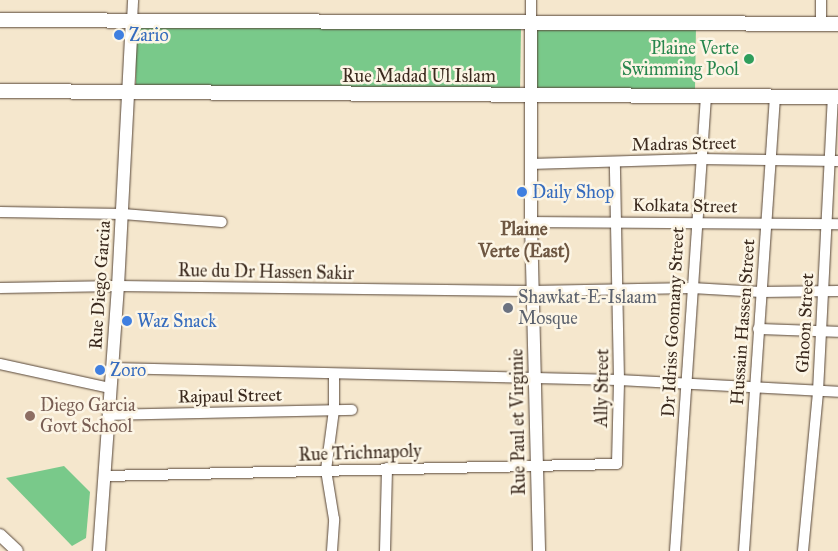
<!DOCTYPE html>
<html>
<head>
<meta charset="utf-8">
<style>
  body { margin:0 }
  #map { position:relative; width:838px; height:551px; overflow:hidden; background:#f5e7cd; font-family:"IM FELL Great Primer",serif }
  div>[style] { position:absolute }
  [style*='--x'] { left:calc(var(--x)*1px); top:calc(var(--y)*1px); width:calc(var(--w)*1px); rotate:calc(var(--a)*1deg) }
  .green>* { inset:0; background:#79c98a }
  .roads { filter:drop-shadow(0 0 1px #574638) drop-shadow(0 0 1px #574638) }
  .minor>* { height:10px; margin:-5px; padding:0 5px; transform-origin:5px; border-radius:5px; background:#fff }
  .tertiary>* { height:12px; margin:-6px; padding:0 6px; transform-origin:6px; border-radius:6px; background:#fff }
  .secondary>* { height:14px; margin:-7px; padding:0 7px; transform-origin:7px; border-radius:7px; background:#fff }
  .dots>* { width:14px; height:14px; translate:-50% -50%; box-sizing:border-box; border:2px solid #fcf5e5; border-radius:50% }
  span { translate:-50% -50%; white-space:nowrap; text-align:center; line-height:1.15; -webkit-text-stroke:5px #fcf5e5; paint-order:stroke }
  .shop-label { font-size:18px; color:#366cbe }
  .left { translate:0 -50%; text-align:left }
  .leisure-label { font-size:18px; color:#27864d }
  .right { translate:-100% -50%; text-align:right }
  .street-label { font-size:18px; color:#3b2a1e }
  .worship-label { font-size:18px; color:#5b616d }
  .education-label { font-size:18px; color:#785e54 }
  .neighbourhood-label { font-size:19px; color:#6e5742; font-weight:700 }
</style>
</head>
<body>
<div id="map">
  <div class="green">
    <i style="clip-path:polygon(533px 24px,696px 25px,695px 90px,532px 89px)"></i>
    <i style="clip-path:polygon(521px 27px,520px 93px,136px 89px,136px 28px)"></i>
    <i style="clip-path:polygon(64px 466px,90px 492px,86px 538px,72px 546px,6px 478px)"></i>
  </div>
  <div class="roads">
    <div class="minor">
      <i style="--x:821;--y:0;--w:23;--a:90"></i>
      <i style="--x:132;--y:21;--w:21;--a:-87"></i>
      <i style="--x:531;--y:21;--w:21;--a:-90"></i>
      <i style="--x:530;--y:164;--w:169;--a:-1.7"></i>
      <i style="--x:699;--y:159;--w:139;--a:0.8"></i>
      <i style="--x:0;--y:212;--w:123;--a:0.9"></i>
      <i style="--x:123;--y:214;--w:99;--a:4.6"></i>
      <i style="--x:531;--y:222;--w:307;--a:0.4"></i>
      <i style="--x:0;--y:288;--w:118;--a:-1"></i>
      <i style="--x:118;--y:286;--w:414;--a:0.7"></i>
      <i style="--x:532;--y:291;--w:160;--a:-1.1"></i>
      <i style="--x:692;--y:288;--w:69;--a:3.3"></i>
      <i style="--x:761;--y:292;--w:77;--a:-0.7"></i>
      <i style="--x:758;--y:329;--w:80;--a:2.1"></i>
      <i style="--x:0;--y:364;--w:113;--a:12.3"></i>
      <i style="--x:111;--y:368;--w:508;--a:1.35"></i>
      <i style="--x:619;--y:380;--w:219;--a:3.1"></i>
      <i style="--x:108;--y:415;--w:244;--a:-1.2"></i>
      <i style="--x:104;--y:476;--w:513;--a:-1.34"></i>
      <i style="--x:617;--y:464;--w:84;--a:-88.6"></i>
      <i style="--x:619;--y:380;--w:218;--a:-91.1"></i>
      <i style="--x:332;--y:551;--w:32;--a:-86"></i>
      <i style="--x:334;--y:519;--w:50;--a:-99.3"></i>
      <i style="--x:326;--y:470;--w:61;--a:-82.4"></i>
      <i style="--x:334;--y:410;--w:36;--a:-90"></i>
      <i style="--x:385;--y:551;--w:83;--a:-88.6"></i>
      <i style="--x:675;--y:551;--w:457;--a:-86.1"></i>
      <i style="--x:744;--y:551;--w:457;--a:-86.1"></i>
      <i style="--x:803;--y:551;--w:161;--a:-84.6"></i>
      <i style="--x:818;--y:391;--w:294;--a:-87.1"></i>
    </div>
    <div class="tertiary">
      <i style="--x:531;--y:21;--w:201;--a:90"></i>
      <i style="--x:531;--y:222;--w:329;--a:88.6"></i>
      <i style="--x:0;--y:535;--w:23;--a:43"></i>
      <i style="--x:99;--y:551;--w:266;--a:-85.9"></i>
      <i style="--x:118;--y:286;--w:265;--a:-87"></i>
    </div>
    <div class="secondary">
      <i style="--x:0;--y:20;--w:838;--a:0.27"></i>
      <i style="--x:0;--y:91;--w:838;--a:0.41"></i>
    </div>
  </div>
  <div class="dots">
    <i style="left:119px;top:35px;background:#3f7fe0"></i>
    <i style="left:749px;top:59px;background:#2e9e5b"></i>
    <i style="left:522px;top:192px;background:#3f7fe0"></i>
    <i style="left:508px;top:308px;background:#6b7280"></i>
    <i style="left:127px;top:321px;background:#3f7fe0"></i>
    <i style="left:100px;top:370px;background:#3f7fe0"></i>
    <i style="left:30px;top:416px;background:#8d6e63"></i>
  </div>
  <div class="shop-label">
    <span class="left" style="left:129px;top:35px">Zario</span>
    <span class="left" style="left:532px;top:192px">Daily Shop</span>
    <span class="left" style="left:137px;top:321px">Waz Snack</span>
    <span class="left" style="left:110px;top:370px">Zoro</span>
  </div>
  <div class="leisure-label">
    <span class="right" style="left:739px;top:59px">Plaine Verte<br>Swimming Pool</span>
  </div>
  <div class="street-label">
    <span style="left:419px;top:76px">Rue Madad Ul Islam</span>
    <span style="left:684px;top:144px;rotate:-1deg">Madras Street</span>
    <span style="left:685px;top:206px;rotate:1deg">Kolkata Street</span>
    <span style="left:266px;top:272px;rotate:1deg">Rue du Dr Hassen Sakir</span>
    <span style="left:100px;top:285px;rotate:-86deg">Rue Diego Garcia</span>
    <span style="left:673px;top:322px;rotate:-87deg">Dr Idriss Goomany Street</span>
    <span style="left:743px;top:322px;rotate:-86deg">Hussain Hassen Street</span>
    <span style="left:805px;top:323px;rotate:-87deg">Ghoon Street</span>
    <span style="left:602px;top:388px;rotate:-89deg">Ally Street</span>
    <span style="left:230px;top:396px;rotate:-1deg">Rajpaul Street</span>
    <span style="left:518px;top:422px;rotate:-91deg">Rue Paul et Virginie</span>
    <span style="left:360px;top:453px;rotate:-2deg">Rue Trichnapoly</span>
  </div>
  <div class="worship-label">
    <span class="left" style="left:518px;top:308px">Shawkat-E-Islaam<br>Mosque</span>
  </div>
  <div class="education-label">
    <span class="left" style="left:40px;top:416px">Diego Garcia<br>Govt School</span>
  </div>
  <div class="neighbourhood-label">
    <span style="left:524px;top:240px">Plaine<br>Verte (East)</span>
  </div>
</div>
</body>
</html>
